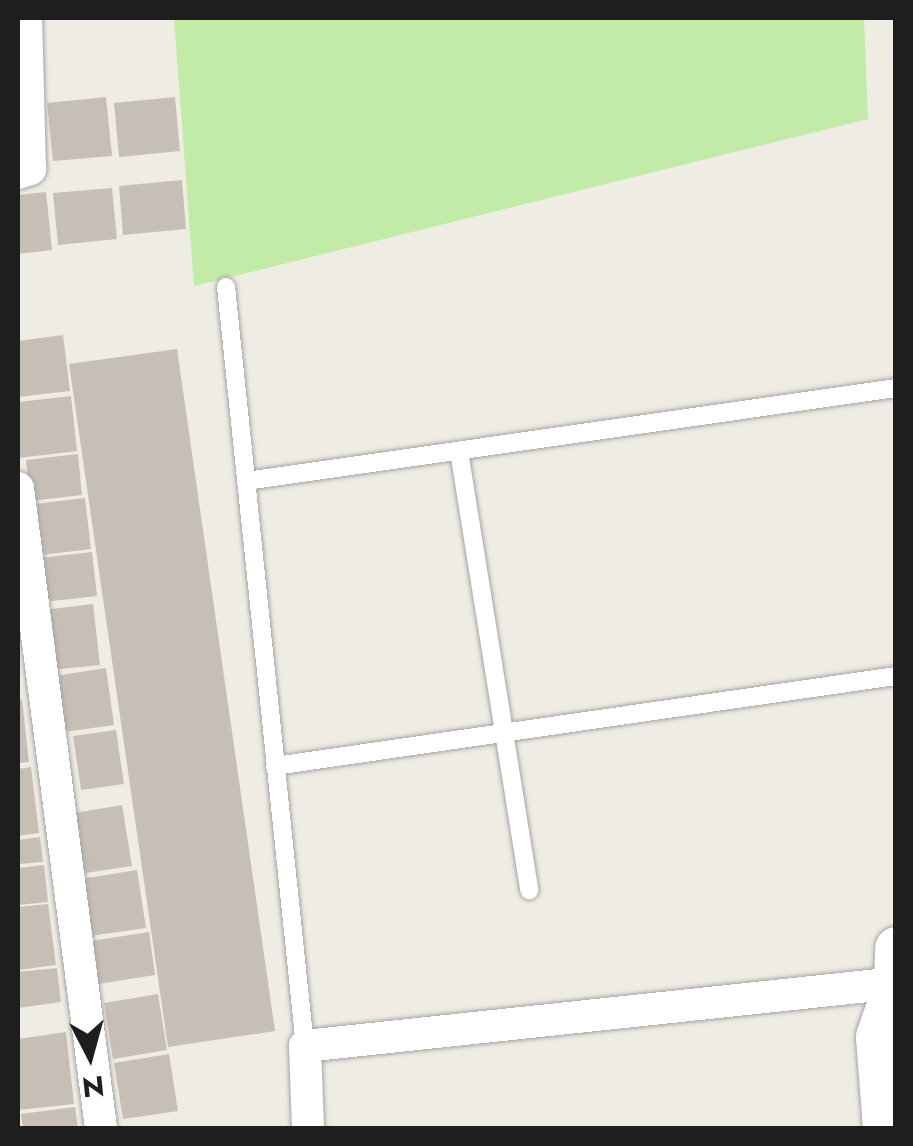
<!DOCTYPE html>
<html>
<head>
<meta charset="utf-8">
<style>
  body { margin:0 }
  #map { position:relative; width:913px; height:1146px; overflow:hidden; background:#efece3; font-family:Jost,sans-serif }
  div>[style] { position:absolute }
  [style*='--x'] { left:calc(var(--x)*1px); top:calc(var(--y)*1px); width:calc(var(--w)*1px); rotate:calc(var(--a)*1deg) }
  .grass>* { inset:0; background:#c1eba7 }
  .building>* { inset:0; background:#c7bfb6 }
  .roads { filter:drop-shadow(0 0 2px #a5a5a5) drop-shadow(0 0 2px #a5a5a5) }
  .service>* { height:18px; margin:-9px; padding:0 9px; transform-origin:9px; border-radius:9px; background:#fff }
  .minor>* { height:32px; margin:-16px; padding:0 16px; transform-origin:16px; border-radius:16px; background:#fff }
  .tertiary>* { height:42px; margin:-21px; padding:0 21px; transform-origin:21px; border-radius:21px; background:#fff }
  span { translate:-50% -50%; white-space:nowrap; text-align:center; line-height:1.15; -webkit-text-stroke:8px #fff; paint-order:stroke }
  .frame { position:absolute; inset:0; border:20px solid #1e1e1e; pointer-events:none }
  .north { position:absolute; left:40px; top:1006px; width:100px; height:100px; -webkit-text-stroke:8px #fff; paint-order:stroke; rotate:174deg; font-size:28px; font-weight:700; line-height:40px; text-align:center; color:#1e1e1e }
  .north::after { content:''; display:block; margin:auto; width:35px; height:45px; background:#1e1e1e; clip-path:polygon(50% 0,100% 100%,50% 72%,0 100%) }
</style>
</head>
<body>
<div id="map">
  <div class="grass">
    <i style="clip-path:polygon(174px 18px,864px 18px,868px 119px,194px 286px)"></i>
  </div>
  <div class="building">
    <i style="clip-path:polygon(106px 97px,112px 156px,53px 161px,47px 103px)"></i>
    <i style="clip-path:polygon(175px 97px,180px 151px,119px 157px,114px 103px)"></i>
    <i style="clip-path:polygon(182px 180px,186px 229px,123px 235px,119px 186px)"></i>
    <i style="clip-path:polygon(112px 188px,117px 239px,58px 245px,53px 193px)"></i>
    <i style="clip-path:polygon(46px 192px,52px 250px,18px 254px,18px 195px)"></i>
    <i style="clip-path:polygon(63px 335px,70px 391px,18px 397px,18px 341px)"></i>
    <i style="clip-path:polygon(177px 349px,275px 1031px,168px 1047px,69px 364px)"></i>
    <i style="clip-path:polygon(71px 396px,77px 451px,18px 458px,18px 402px)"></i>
    <i style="clip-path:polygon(78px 454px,82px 495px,30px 501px,26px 460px)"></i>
    <i style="clip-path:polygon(85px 498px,91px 549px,41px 555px,35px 504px)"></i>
    <i style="clip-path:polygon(92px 552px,97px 596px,43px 602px,39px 558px)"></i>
    <i style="clip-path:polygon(93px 604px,100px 665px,51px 670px,44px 610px)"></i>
    <i style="clip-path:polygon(106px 668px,114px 725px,64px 732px,55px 676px)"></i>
    <i style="clip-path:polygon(22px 699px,29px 762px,18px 763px,18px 700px)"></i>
    <i style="clip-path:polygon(116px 730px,124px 784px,81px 790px,73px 736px)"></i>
    <i style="clip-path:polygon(31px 767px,39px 833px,18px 836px,18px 769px)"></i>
    <i style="clip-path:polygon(122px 805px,132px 866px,79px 874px,69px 814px)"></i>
    <i style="clip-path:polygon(40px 837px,43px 862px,18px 864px,18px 840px)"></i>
    <i style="clip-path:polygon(44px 865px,48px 902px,18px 905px,18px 868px)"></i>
    <i style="clip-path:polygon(137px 870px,146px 928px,90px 936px,81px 879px)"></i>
    <i style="clip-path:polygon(48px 904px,56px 965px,18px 970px,18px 907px)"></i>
    <i style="clip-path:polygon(149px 932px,155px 975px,98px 984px,91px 941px)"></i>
    <i style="clip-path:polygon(57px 968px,61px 1002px,18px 1008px,18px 972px)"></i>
    <i style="clip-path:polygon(158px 994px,167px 1050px,113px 1059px,104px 1003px)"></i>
    <i style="clip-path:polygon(66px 1032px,74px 1104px,19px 1110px,18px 1039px)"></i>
    <i style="clip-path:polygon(169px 1054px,178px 1111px,123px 1119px,114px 1063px)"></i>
    <i style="clip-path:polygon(75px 1107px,78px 1128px,23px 1128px,21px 1114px)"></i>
  </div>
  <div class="roads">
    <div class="service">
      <i style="--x:226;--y:287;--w:763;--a:84.06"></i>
      <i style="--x:459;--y:451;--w:445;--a:80.9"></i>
      <i style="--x:246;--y:481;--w:657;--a:-8.14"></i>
      <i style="--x:275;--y:766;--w:627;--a:-8.25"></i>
    </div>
    <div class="minor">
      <i style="--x:18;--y:173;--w:13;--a:-18"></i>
      <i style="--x:30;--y:169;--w:151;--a:-91.5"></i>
      <i style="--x:18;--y:488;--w:645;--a:82.61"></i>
      <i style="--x:308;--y:1128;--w:82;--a:-92.1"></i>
      <i style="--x:305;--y:1046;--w:594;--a:-6.08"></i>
    </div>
    <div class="tertiary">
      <i style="--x:884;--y:1128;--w:91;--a:-94.4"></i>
      <i style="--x:877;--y:1037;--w:56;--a:-71.2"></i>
      <i style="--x:895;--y:984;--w:36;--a:-88"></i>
    </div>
  </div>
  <div class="frame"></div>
  <div class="north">N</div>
</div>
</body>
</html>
